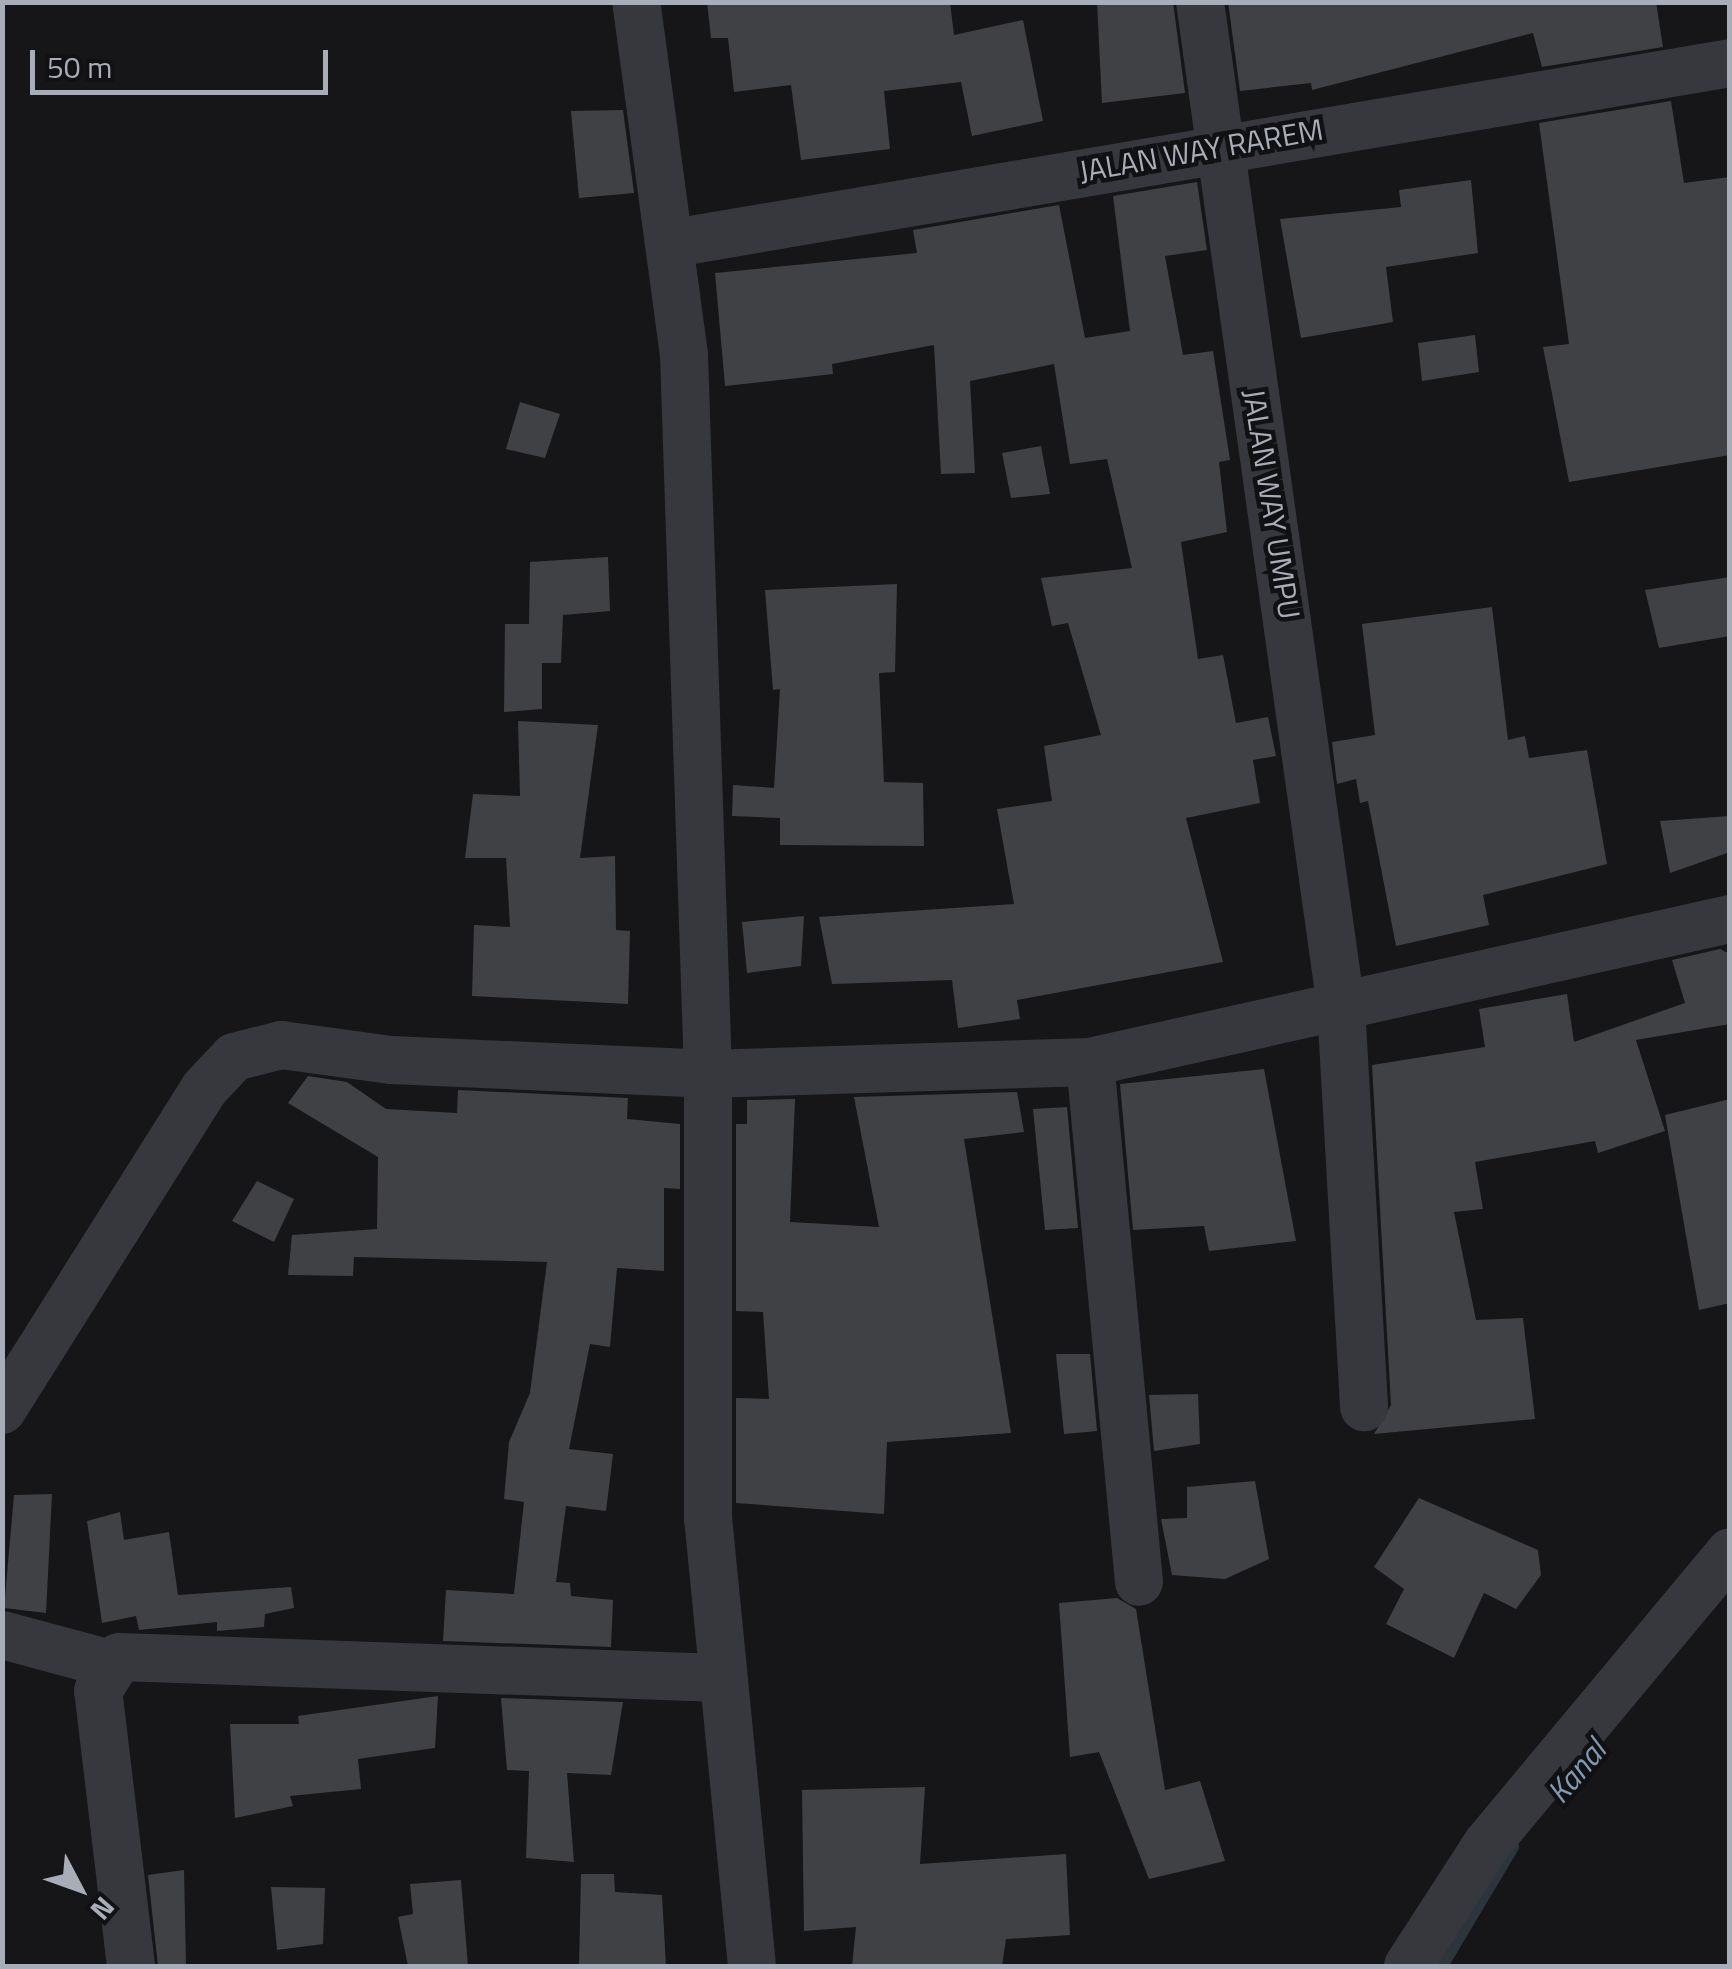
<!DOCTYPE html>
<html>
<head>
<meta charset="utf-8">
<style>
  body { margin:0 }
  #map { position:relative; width:1732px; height:1969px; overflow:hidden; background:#161618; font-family:"Titillium Web",sans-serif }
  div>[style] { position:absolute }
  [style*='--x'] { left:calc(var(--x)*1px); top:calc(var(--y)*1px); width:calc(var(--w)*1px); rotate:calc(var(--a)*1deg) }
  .stream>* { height:12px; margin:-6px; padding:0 6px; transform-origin:6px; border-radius:6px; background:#2c353c }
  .building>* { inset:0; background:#404145 }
  .street>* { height:48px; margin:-24px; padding:0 24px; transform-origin:24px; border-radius:24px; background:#37383d }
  span { translate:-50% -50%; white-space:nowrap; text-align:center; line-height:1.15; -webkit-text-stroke:9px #111113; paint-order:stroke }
  .street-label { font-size:30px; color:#a8adb8 }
  .water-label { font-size:32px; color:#7f9bb3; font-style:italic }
  .frame { position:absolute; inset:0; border:5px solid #a8adb8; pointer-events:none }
  .north { position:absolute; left:30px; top:1839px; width:100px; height:100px; -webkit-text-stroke:8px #111113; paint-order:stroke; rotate:131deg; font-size:28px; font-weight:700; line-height:40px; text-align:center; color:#a8adb8 }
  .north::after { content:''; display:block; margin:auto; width:35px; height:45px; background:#a8adb8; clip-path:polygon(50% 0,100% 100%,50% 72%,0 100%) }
  .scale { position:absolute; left:30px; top:50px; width:298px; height:45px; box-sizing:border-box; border:5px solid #a8adb8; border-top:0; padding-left:12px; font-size:30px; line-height:35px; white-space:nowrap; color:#a8adb8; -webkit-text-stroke:8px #111113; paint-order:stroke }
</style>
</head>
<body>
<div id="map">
  <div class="stream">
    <i style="--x:1442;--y:1966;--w:139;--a:-59.2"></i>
  </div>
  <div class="building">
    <i style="clip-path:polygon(707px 2px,950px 2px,954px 35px,1023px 20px,1043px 121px,972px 136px,961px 82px,884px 91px,890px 149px,801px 160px,791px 85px,734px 92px,728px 38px,711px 38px)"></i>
    <i style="clip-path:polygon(1097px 2px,1173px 2px,1185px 93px,1102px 103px)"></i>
    <i style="clip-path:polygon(1228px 2px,1656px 2px,1663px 47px,1542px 67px,1533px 33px,1312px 90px,1311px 83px,1240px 91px)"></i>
    <i style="clip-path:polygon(1671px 101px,1684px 183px,1730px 177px,1730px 455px,1569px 482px,1543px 347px,1569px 344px,1539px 123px)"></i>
    <i style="clip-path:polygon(623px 110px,634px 193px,579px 198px,571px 111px)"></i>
    <i style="clip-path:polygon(1471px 180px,1478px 253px,1386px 267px,1393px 322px,1301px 338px,1280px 219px,1401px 207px,1399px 190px)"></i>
    <i style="clip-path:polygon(1197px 182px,1207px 250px,1165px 256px,1183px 355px,1213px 351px,1230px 460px,1219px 462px,1227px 532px,1181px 542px,1198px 659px,1223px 655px,1236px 723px,1268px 717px,1276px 756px,1253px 760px,1260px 803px,1186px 818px,1223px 962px,1017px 1000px,1020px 1019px,958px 1028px,952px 980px,832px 984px,819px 917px,1014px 904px,997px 809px,1052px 801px,1044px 746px,1101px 735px,1068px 623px,1052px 626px,1041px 578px,1132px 568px,1107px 459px,1070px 464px,1054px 364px,970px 381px,975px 473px,941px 474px,934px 345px,832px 364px,833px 374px,725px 386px,715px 273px,917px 253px,913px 230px,1059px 205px,1085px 338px,1130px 331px,1113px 196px)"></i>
    <i style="clip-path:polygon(1475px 335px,1479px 372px,1422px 381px,1418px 343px)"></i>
    <i style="clip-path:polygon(520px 402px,560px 414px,545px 458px,506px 449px)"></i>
    <i style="clip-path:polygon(1041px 446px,1050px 494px,1011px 498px,1002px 453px)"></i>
    <i style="clip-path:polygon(608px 557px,610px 611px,563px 615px,561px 663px,542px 663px,542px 709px,504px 712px,505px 624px,529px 624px,530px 562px)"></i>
    <i style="clip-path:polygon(1730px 577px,1730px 636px,1659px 648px,1645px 590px)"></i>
    <i style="clip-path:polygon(897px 584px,895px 672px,879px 673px,884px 782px,923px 783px,924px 846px,780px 845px,780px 818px,732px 816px,733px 785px,774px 788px,780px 689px,773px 690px,765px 590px)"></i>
    <i style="clip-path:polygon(1492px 607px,1508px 740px,1525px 736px,1529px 758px,1587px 750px,1607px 864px,1483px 895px,1489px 925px,1396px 946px,1368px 801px,1360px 803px,1356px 779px,1337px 784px,1332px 742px,1375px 735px,1362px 624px)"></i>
    <i style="clip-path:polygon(518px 721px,598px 725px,580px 858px,615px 856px,616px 930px,630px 931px,628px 1004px,472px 996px,474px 925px,510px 927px,506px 858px,465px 858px,473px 794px,520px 796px)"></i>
    <i style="clip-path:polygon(1730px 816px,1730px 852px,1670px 873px,1660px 821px)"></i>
    <i style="clip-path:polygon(804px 916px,801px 966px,747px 973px,742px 922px)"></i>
    <i style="clip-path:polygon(1720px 949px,1730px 954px,1730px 1024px,1636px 1040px,1665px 1131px,1598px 1153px,1595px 1141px,1475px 1162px,1483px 1209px,1454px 1212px,1476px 1320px,1523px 1318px,1535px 1419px,1374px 1434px,1391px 1405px,1372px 1065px,1485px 1047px,1479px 1009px,1567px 994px,1574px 1042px,1685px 1003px,1672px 960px)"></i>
    <i style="clip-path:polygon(1264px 1069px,1296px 1241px,1209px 1251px,1204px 1226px,1133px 1230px,1120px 1084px)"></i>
    <i style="clip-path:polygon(308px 1076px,347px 1082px,386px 1109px,457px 1113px,458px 1090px,628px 1098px,627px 1119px,680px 1124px,680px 1189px,664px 1188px,664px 1271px,617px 1268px,610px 1347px,590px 1344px,569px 1449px,613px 1454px,606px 1511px,566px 1506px,556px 1582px,570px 1583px,571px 1596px,613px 1600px,611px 1647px,443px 1641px,446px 1590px,514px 1594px,524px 1502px,504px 1499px,509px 1442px,530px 1393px,547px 1262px,354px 1257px,353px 1276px,288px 1275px,292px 1235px,377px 1229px,378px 1157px,288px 1103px)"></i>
    <i style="clip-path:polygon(1017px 1092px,1024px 1132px,964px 1139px,1011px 1433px,887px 1442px,884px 1514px,736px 1503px,736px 1398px,769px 1399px,763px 1312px,736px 1311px,736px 1124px,747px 1124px,747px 1100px,795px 1099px,790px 1222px,879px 1227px,854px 1097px)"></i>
    <i style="clip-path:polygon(1730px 1099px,1730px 1303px,1699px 1310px,1665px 1115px)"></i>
    <i style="clip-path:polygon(1067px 1107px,1078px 1228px,1045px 1230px,1033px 1109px)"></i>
    <i style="clip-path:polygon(257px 1181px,294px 1199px,274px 1242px,232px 1221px)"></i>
    <i style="clip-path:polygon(1056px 1354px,1090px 1354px,1097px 1431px,1064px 1434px)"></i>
    <i style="clip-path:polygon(1198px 1394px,1200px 1444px,1154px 1451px,1149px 1395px)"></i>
    <i style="clip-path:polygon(1255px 1481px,1269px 1559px,1225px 1579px,1172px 1575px,1161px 1519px,1187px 1518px,1187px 1487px)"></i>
    <i style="clip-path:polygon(52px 1494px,46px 1613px,4px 1608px,14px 1495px)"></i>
    <i style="clip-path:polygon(1419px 1498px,1538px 1550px,1541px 1575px,1516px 1609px,1484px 1593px,1454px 1658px,1386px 1624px,1404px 1589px,1374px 1567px)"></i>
    <i style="clip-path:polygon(120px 1512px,124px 1540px,169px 1532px,178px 1595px,291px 1587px,294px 1608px,265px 1614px,264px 1627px,217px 1631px,217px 1622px,139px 1630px,136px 1616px,102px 1623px,87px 1521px)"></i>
    <i style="clip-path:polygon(1117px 1598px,1136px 1609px,1165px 1790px,1200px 1781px,1225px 1861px,1149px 1879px,1099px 1752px,1070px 1757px,1059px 1603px)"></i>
    <i style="clip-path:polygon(438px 1696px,435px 1748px,358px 1759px,361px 1789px,290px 1796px,293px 1806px,235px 1818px,230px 1724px,299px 1724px,298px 1716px)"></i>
    <i style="clip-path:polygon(501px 1698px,623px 1702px,611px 1775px,567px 1773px,574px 1862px,526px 1858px,529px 1771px,507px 1770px)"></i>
    <i style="clip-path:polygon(925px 1787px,920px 1864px,1066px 1854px,1070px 1935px,1006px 1939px,1002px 1966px,852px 1966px,856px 1927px,804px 1931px,802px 1790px)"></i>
    <i style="clip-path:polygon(184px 1870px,186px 1966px,158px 1966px,148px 1875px)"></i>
    <i style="clip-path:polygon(581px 1874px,614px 1874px,615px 1892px,662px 1895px,666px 1966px,579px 1966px)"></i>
    <i style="clip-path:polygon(461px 1880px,468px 1966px,408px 1966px,398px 1917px,413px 1914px,410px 1884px)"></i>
    <i style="clip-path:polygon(271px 1887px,325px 1888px,323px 1944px,277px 1950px)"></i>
  </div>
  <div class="street">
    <i style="--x:1200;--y:2;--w:1015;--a:82.01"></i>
    <i style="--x:1341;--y:1007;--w:401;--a:86.7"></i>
    <i style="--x:674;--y:243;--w:1071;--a:-9.67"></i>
    <i style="--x:1090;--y:1062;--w:522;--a:84.62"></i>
    <i style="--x:2;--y:1410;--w:379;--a:-57.8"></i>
    <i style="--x:204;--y:1089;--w:44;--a:-46.8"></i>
    <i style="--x:234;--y:1057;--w:49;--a:-14.3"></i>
    <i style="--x:281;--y:1045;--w:111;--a:7.8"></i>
    <i style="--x:391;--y:1060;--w:317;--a:2.5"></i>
    <i style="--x:708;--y:1074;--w:719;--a:-91.91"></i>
    <i style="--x:684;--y:355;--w:356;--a:-97.7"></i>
    <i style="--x:2;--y:1635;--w:112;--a:15"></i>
    <i style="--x:131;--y:1966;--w:277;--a:-96.8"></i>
    <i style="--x:98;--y:1691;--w:40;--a:-58"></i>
    <i style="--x:119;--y:1657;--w:601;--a:2"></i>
    <i style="--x:752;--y:1966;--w:449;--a:-95.6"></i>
    <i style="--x:708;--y:1519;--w:445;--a:-90"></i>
    <i style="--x:708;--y:1074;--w:382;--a:-1.8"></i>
    <i style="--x:1090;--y:1062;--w:656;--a:-12.6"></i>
    <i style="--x:1408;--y:1966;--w:145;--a:-57.1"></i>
    <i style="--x:1487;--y:1844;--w:380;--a:-50.2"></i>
  </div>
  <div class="street-label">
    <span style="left:1201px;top:150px;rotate:-10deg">JALAN WAY RAREM</span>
    <span style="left:1272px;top:504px;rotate:81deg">JALAN WAY UMPU</span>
  </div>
  <div class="water-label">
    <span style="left:1576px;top:1771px;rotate:-50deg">Kanal</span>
  </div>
  <div class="frame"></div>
  <div class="north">N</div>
  <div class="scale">50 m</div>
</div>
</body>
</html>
